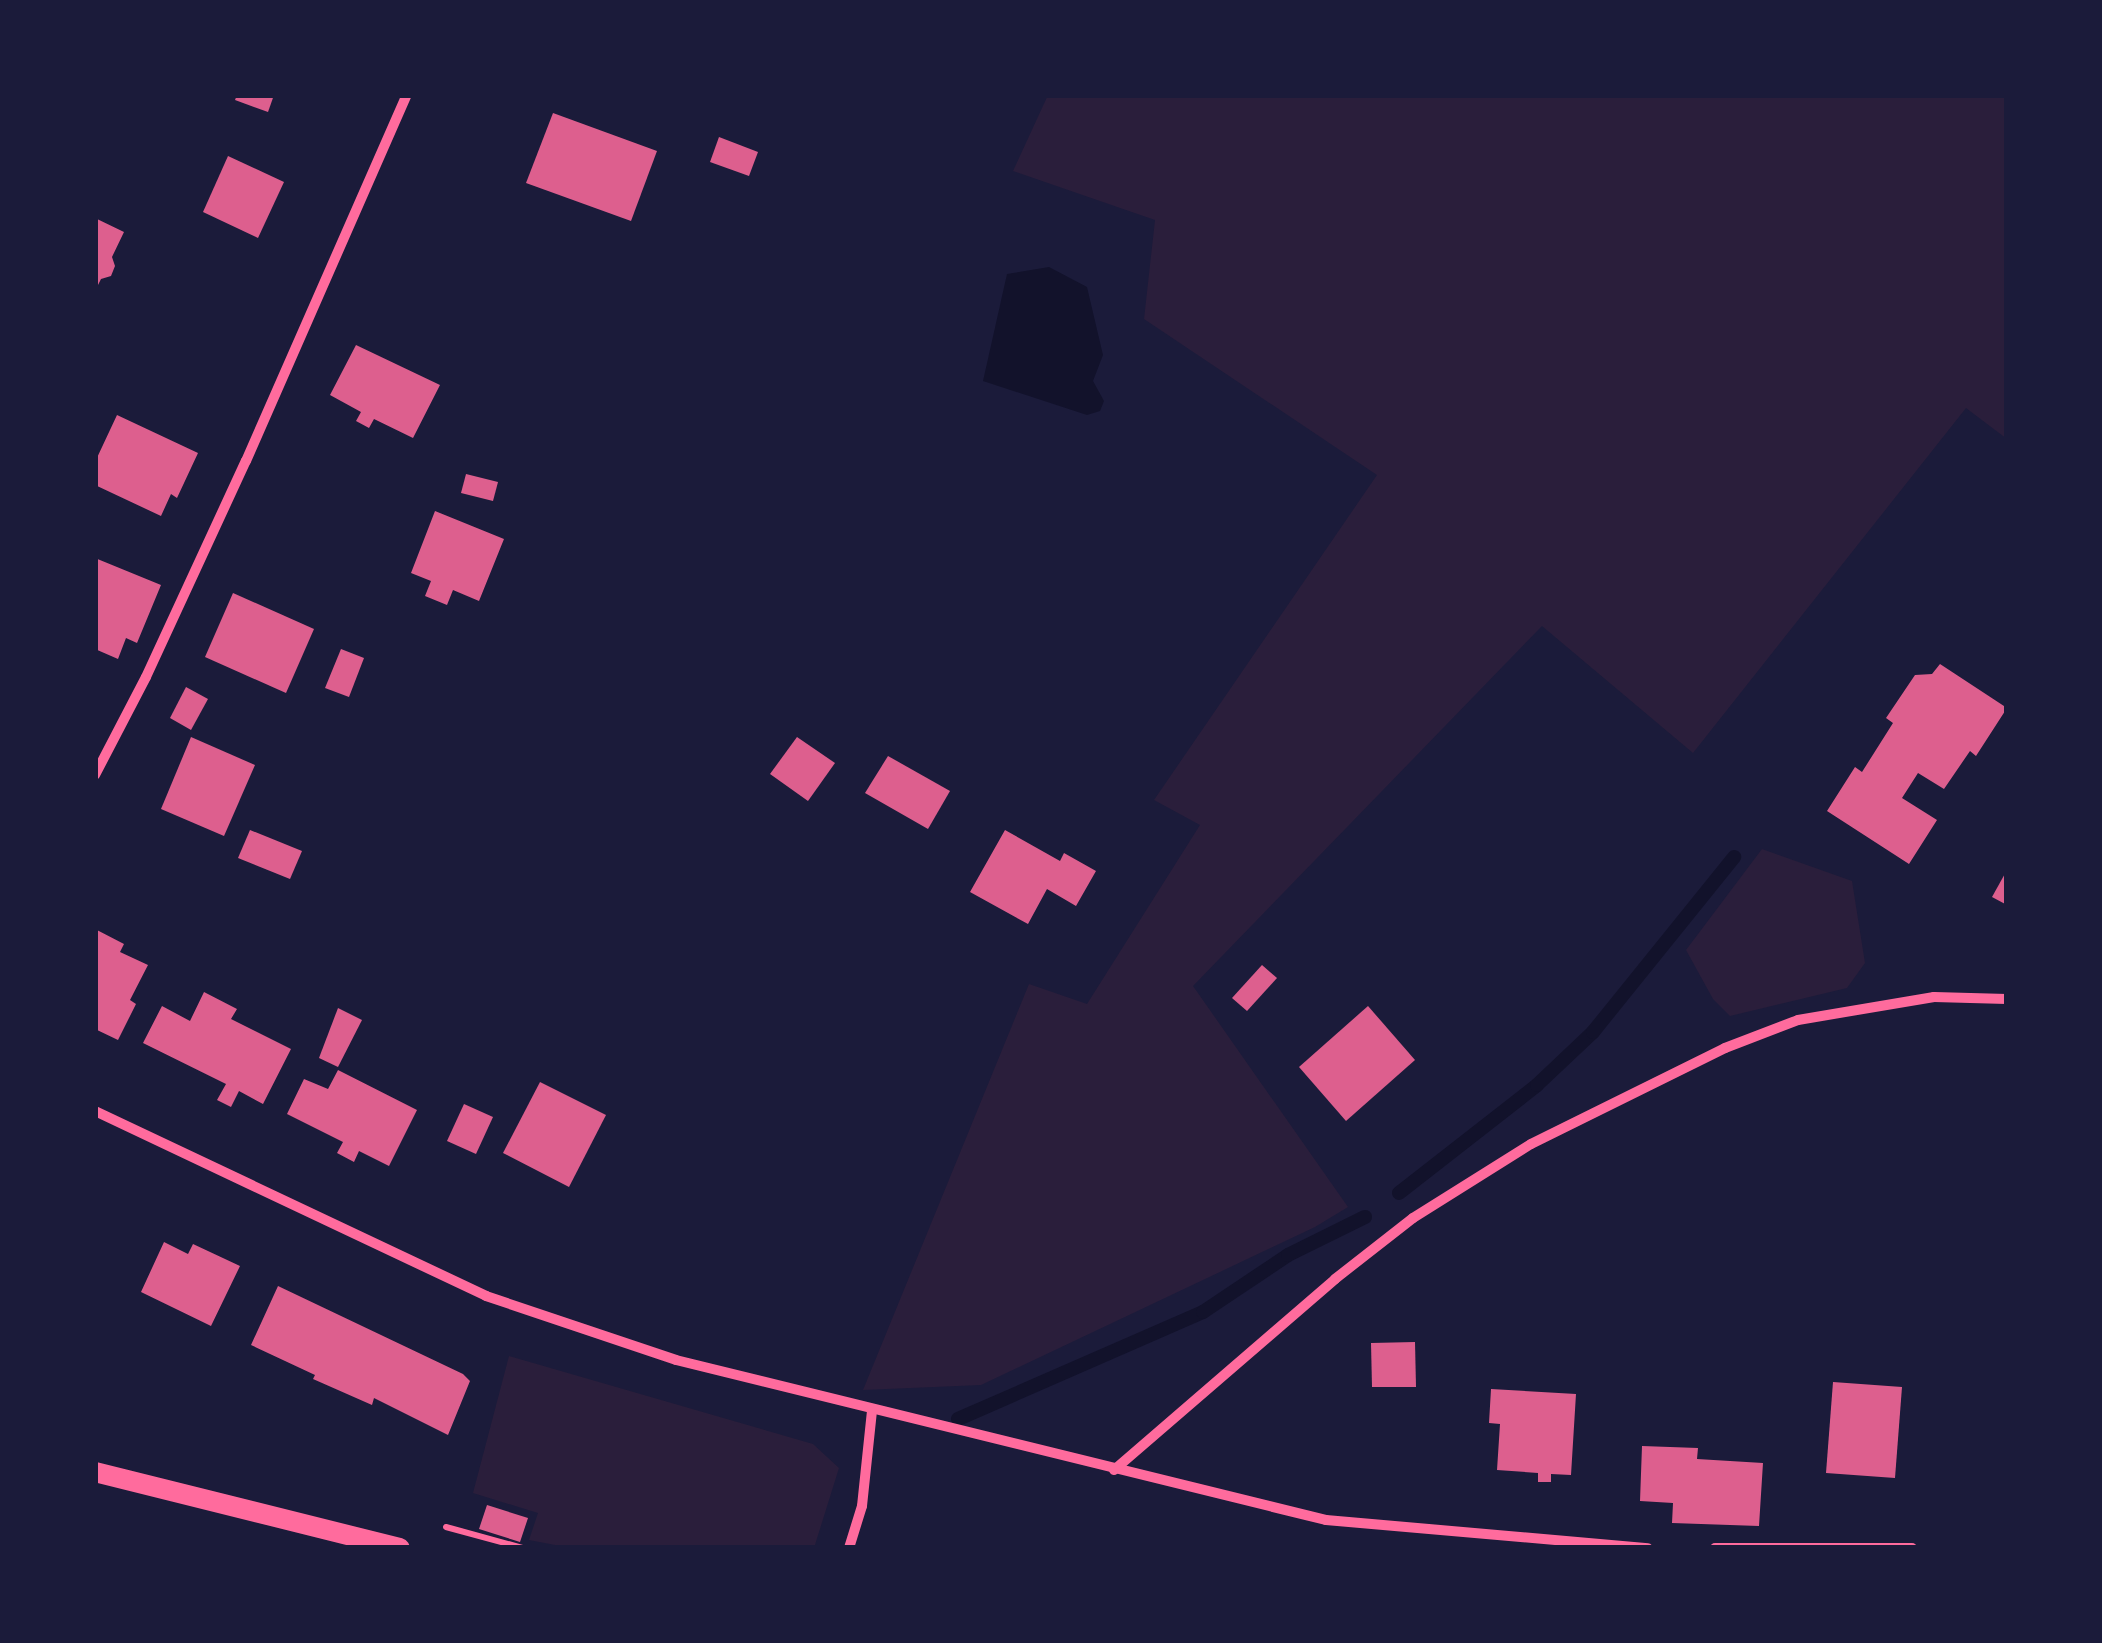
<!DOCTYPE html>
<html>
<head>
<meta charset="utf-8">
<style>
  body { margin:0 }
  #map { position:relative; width:2102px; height:1643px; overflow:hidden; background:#1b1b3a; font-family:"Public Sans",sans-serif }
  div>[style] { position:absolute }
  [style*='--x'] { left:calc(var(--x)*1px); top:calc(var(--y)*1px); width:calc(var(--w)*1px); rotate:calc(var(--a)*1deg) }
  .green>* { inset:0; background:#2a1e3b }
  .water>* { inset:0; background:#12122b }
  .stream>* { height:14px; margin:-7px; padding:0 7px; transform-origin:7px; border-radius:7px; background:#12122b }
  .building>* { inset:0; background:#dd5f8e }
  .path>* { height:6px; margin:-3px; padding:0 3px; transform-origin:3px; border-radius:3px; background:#ff6b9d }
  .minor>* { height:10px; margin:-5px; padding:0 5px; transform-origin:5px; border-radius:5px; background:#ff6b9d }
  .secondary>* { height:20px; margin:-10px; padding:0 10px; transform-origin:10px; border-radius:10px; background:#ff6b9d }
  span { translate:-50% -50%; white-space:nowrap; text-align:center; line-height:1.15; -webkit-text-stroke:10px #1b1b3a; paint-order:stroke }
  .frame { position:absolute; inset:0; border:98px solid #1b1b3a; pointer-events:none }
</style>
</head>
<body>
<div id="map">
  <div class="green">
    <i style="clip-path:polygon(1048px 95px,2007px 95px,2007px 439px,1966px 408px,1693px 753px,1542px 626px,1193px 986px,1348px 1207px,1315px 1227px,981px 1385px,863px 1390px,1029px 984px,1087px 1004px,1200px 825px,1154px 800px,1377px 475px,1144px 319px,1155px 220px,1013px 171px)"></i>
    <i style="clip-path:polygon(1762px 849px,1852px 881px,1865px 963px,1847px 988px,1730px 1016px,1713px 999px,1686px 950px)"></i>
    <i style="clip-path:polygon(509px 1356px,813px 1444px,839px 1468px,814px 1548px,571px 1548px,529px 1540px,538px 1513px,473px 1493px)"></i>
  </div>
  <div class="water">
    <i style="clip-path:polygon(1049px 267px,1087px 287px,1103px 355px,1093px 381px,1104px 401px,1100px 411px,1087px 415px,983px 381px,1007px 274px)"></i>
  </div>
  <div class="stream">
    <i style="--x:1399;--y:1193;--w:175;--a:-38"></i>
    <i style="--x:1537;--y:1085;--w:77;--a:-43.4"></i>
    <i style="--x:1593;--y:1032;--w:225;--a:-51.1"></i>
    <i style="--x:958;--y:1419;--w:267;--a:-23.6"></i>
    <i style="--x:1203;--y:1312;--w:102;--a:-33.8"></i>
    <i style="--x:1288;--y:1255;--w:86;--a:-26.3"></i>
  </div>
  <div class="building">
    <i style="clip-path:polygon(237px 95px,274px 95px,268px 112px,235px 100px)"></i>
    <i style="clip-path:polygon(553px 113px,657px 151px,631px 221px,526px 183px)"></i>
    <i style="clip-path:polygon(719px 137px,758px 152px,749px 176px,710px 162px)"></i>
    <i style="clip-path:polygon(228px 156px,284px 182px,258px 238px,203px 212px)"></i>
    <i style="clip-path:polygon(95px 218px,124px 232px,112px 257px,115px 266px,111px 276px,101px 279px,95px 291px)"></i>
    <i style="clip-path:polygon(356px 345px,440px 385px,413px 438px,374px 419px,369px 428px,356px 421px,361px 412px,330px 395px)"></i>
    <i style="clip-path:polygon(117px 415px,198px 453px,177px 498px,171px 494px,161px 516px,95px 485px,95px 462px)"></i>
    <i style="clip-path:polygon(466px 474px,498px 482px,493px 501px,461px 493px)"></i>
    <i style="clip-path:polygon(435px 511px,504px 539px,479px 601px,453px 590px,447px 605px,425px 596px,431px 581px,411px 573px)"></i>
    <i style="clip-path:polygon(95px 558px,161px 585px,137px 643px,126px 638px,118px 659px,95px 649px)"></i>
    <i style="clip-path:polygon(233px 593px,314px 629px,286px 693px,205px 657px)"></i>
    <i style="clip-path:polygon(341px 649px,364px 658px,349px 697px,325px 688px)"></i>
    <i style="clip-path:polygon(1940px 664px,2007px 708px,1976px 756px,1970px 751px,1944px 789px,1918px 773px,1902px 798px,1937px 820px,1909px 864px,1827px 811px,1855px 767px,1862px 772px,1893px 723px,1886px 718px,1915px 675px,1932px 674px)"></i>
    <i style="clip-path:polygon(186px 687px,208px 699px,191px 730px,170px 718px)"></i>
    <i style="clip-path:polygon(191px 737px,255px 765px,224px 836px,161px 809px)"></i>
    <i style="clip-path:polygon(797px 737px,835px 763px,808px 801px,770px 774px)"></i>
    <i style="clip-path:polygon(888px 756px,950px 791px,928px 829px,865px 793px)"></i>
    <i style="clip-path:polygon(250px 830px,302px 851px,290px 879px,238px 858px)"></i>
    <i style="clip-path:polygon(1005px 830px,1060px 861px,1064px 853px,1096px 871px,1076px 906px,1047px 889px,1028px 924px,970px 892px)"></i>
    <i style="clip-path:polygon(2007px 870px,2007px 905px,1992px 897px)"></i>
    <i style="clip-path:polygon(95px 929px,124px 944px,120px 952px,148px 965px,130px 1000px,136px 1004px,118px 1040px,95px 1029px)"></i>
    <i style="clip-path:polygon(1262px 965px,1277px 978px,1247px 1011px,1232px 998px)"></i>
    <i style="clip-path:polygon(204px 992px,237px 1009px,231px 1019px,291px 1049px,263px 1104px,239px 1091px,231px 1107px,217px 1100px,226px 1084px,143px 1043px,162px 1006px,190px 1021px)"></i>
    <i style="clip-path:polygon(1368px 1006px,1415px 1060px,1346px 1121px,1299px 1067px)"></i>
    <i style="clip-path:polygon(338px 1008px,362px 1020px,338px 1067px,319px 1058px)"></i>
    <i style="clip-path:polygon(338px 1070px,417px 1110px,389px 1166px,359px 1151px,354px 1162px,337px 1153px,343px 1142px,287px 1114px,304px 1079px,328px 1089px)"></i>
    <i style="clip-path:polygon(540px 1082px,606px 1115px,569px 1187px,503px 1153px)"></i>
    <i style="clip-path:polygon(464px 1104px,493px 1117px,476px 1154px,447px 1141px)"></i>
    <i style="clip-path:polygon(164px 1242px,188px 1254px,193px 1244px,240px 1266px,211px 1326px,141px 1292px)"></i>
    <i style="clip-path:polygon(278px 1286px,463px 1374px,470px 1381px,448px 1435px,374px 1398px,372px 1405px,313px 1379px,315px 1375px,251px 1345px)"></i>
    <i style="clip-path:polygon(1415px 1342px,1416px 1387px,1372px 1387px,1371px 1343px)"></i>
    <i style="clip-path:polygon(1833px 1382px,1902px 1387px,1895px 1478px,1826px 1473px)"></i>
    <i style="clip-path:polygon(1491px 1389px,1576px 1394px,1571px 1475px,1551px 1474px,1551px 1482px,1538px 1482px,1538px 1473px,1497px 1470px,1500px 1424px,1489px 1423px)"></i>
    <i style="clip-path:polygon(1642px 1446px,1698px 1448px,1697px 1459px,1763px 1463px,1759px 1526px,1672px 1523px,1673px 1503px,1640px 1501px)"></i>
    <i style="clip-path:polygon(487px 1505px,528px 1518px,520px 1542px,479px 1529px)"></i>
  </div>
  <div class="path">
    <i style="--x:446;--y:1527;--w:80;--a:15.3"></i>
  </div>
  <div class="minor">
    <i style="--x:95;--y:775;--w:110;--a:-62.5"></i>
    <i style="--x:146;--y:677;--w:238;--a:-65.2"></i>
    <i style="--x:246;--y:461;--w:400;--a:-66.3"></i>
    <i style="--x:95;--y:1111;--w:433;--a:25.3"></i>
    <i style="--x:486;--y:1296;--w:200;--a:18.6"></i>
    <i style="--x:676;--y:1360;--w:669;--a:13.83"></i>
    <i style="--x:1326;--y:1520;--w:323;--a:5"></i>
    <i style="--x:1114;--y:1470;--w:292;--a:-40.8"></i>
    <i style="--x:1335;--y:1279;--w:99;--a:-38"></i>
    <i style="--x:1413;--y:1218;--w:139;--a:-32.1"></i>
    <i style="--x:1531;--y:1144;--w:216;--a:-26.3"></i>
    <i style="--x:1725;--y:1048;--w:78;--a:-21"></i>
    <i style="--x:1798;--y:1020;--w:138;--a:-9.6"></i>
    <i style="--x:1934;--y:997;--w:73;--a:1.6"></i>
    <i style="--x:849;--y:1548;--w:44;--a:-72.8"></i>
    <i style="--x:862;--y:1506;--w:96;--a:-84"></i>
    <i style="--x:1715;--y:1548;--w:197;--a:0"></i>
  </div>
  <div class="secondary">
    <i style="--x:95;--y:1472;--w:314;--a:14"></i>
  </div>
  <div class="frame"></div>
</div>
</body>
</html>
